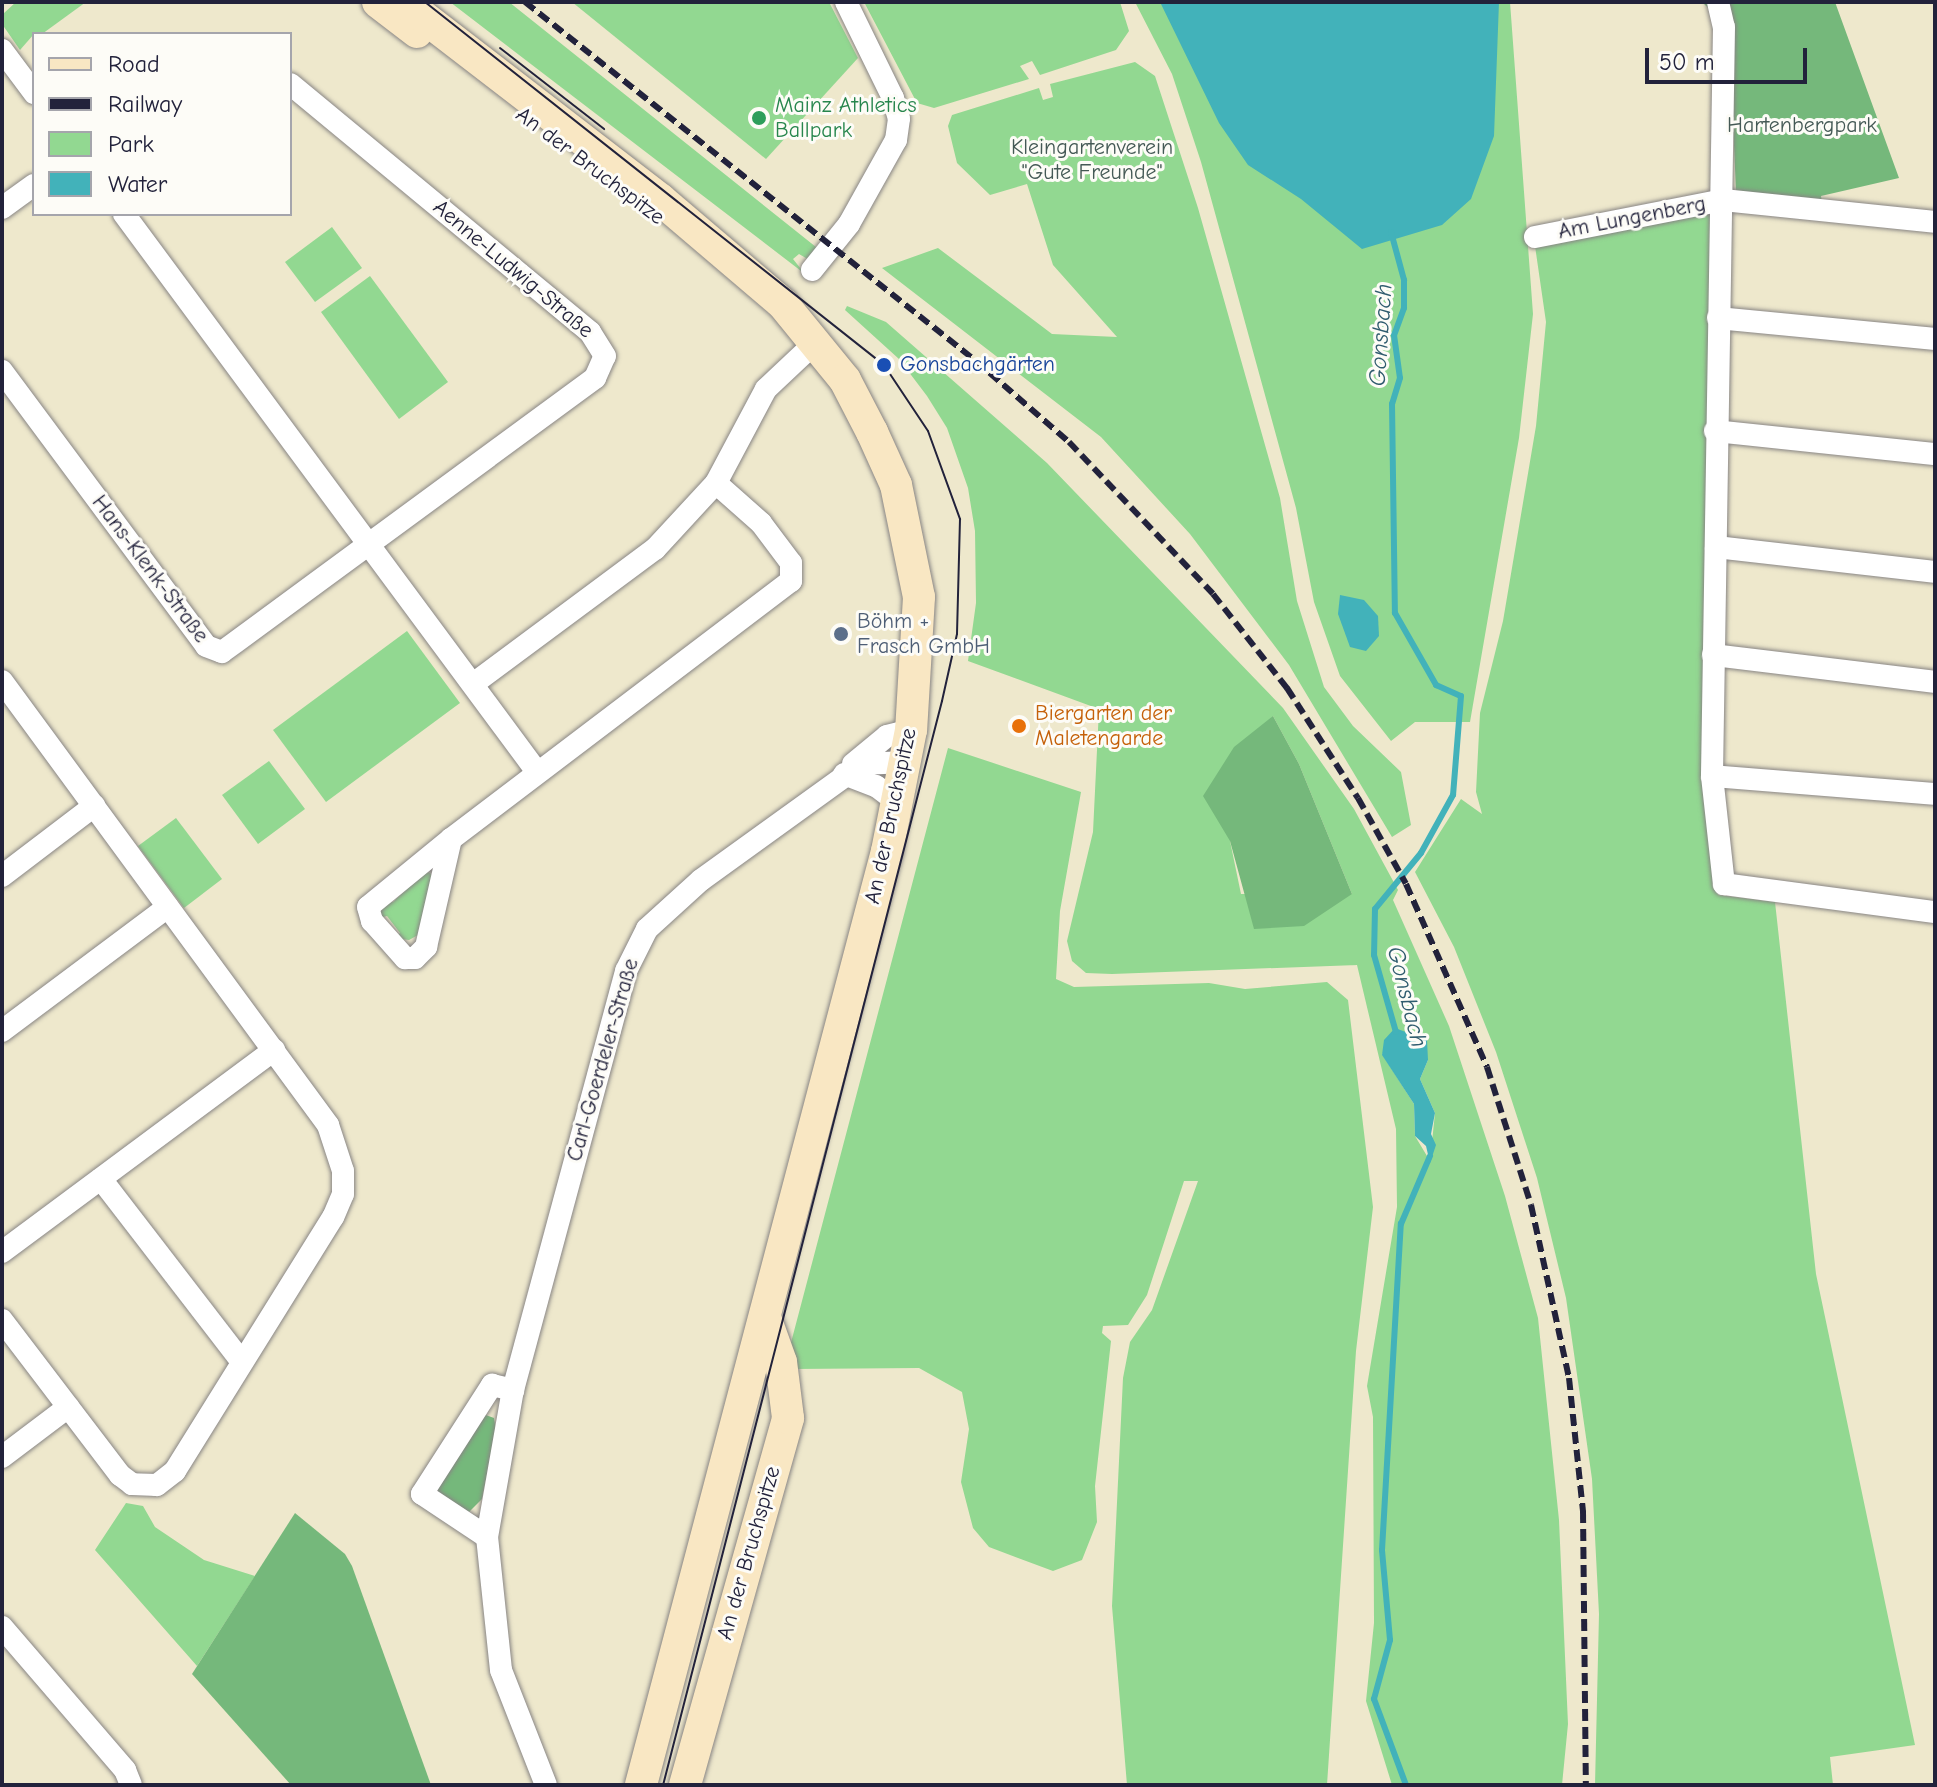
<!DOCTYPE html>
<html>
<head>
<meta charset="utf-8">
<style>
  body { margin:0 }
  #map { position:relative; width:1937px; height:1787px; overflow:hidden; background:#eee8cc; font-family:"Comic Neue",sans-serif }
  div>[style] { position:absolute }
  [style*='--x'] { left:calc(var(--x)*1px); top:calc(var(--y)*1px); width:calc(var(--w)*1px); rotate:calc(var(--a)*1deg) }
  .green>* { inset:0; background:#92d891 }
  .forest>* { inset:0; background:#75b87b }
  .water>* { inset:0; background:#42b2ba }
  .stream>* { height:6px; margin:-3px; padding:0 3px; transform-origin:3px; border-radius:3px; background:#42b2ba }
  .roads { filter:drop-shadow(0 0 2px #888584) drop-shadow(0 0 2px #888584) }
  .minor>* { height:22px; margin:-11px; padding:0 11px; transform-origin:11px; border-radius:11px; background:#fff }
  .secondary>* { height:32px; margin:-16px; padding:0 16px; transform-origin:16px; border-radius:16px; background:#f9e7c3 }
  .tram>* { height:2px; margin:-1px; padding:0 1px; transform-origin:1px; border-radius:1px; background:#22223b }
  .rail>* { height:6px; margin-top:-3px; transform-origin:0; background:repeating-linear-gradient(90deg,#22223b 0 12px,transparent 0 18px) }
  .dots>* { width:22px; height:22px; translate:-50% -50%; box-sizing:border-box; border:4px solid #fdfcf7; border-radius:50% }
  span { translate:-50% -50%; white-space:nowrap; text-align:center; line-height:1.15; -webkit-text-stroke:6px #fdfcf7; paint-order:stroke }
  .leisure-label { font-size:22px; color:#27864d }
  .left { translate:0 -50%; text-align:left }
  .park-label { font-size:22px; color:#445955 }
  .street-label { font-size:22px; color:#22223b }
  .transit-label { font-size:22px; color:#164399 }
  .service-label { font-size:22px; color:#4e5e75 }
  .food-label { font-size:22px; color:#c56008 }
  .water-label { font-size:24px; color:#2f5c6e; font-style:italic }
  .frame { position:absolute; inset:0; border:4px solid #22223b; pointer-events:none }
  .legend { position:absolute; left:32px; top:32px; width:260px; height:184px; box-sizing:border-box; background:#fdfcf7; border:2px solid #a5a5ac; margin:0; padding:10px 14px; list-style:none; font-size:24px; color:#22223b }
  .legend li { display:flex; align-items:center; gap:16px; height:40px }
  .legend b { width:40px; border:2px solid #a5a5ac }
  .scale { position:absolute; left:1645px; top:48px; width:162px; height:36px; box-sizing:border-box; border:4px solid #22223b; border-top:0; padding-left:10px; font-size:24px; line-height:28px; white-space:nowrap; color:#22223b; -webkit-text-stroke:6px #fdfcf7; paint-order:stroke }
</style>
</head>
<body>
<div id="map">
  <div class="green">
    <i style="clip-path:polygon(16px 2px,86px 2px,42px 34px,34px 34px,20px 50px,2px 24px,3px 14px)"></i>
    <i style="clip-path:polygon(450px 2px,509px 2px,821px 251px,811px 261px,799px 254px,793px 259px,805px 274px)"></i>
    <i style="clip-path:polygon(572px 2px,829px 2px,858px 58px,766px 159px)"></i>
    <i style="clip-path:polygon(864px 2px,1120px 2px,1129px 31px,1116px 50px,1040px 75px,1032px 61px,1020px 66px,1029px 79px,934px 108px,917px 103px)"></i>
    <i style="clip-path:polygon(1135px 2px,1510px 2px,1533px 314px,1519px 438px,1470px 722px,1415px 722px,1391px 741px,1340px 676px,1314px 602px,1296px 508px,1201px 162px,1172px 74px)"></i>
    <i style="clip-path:polygon(1135px 62px,1155px 76px,1198px 208px,1280px 498px,1297px 601px,1324px 687px,1353px 726px,1401px 772px,1411px 825px,1392px 837px,1289px 665px,1190px 534px,1101px 437px,882px 268px,938px 248px,1052px 334px,1117px 337px,1053px 265px,1027px 184px,990px 195px,957px 163px,948px 126px,952px 115px,1039px 88px,1043px 100px,1053px 97px,1050px 84px)"></i>
    <i style="clip-path:polygon(1715px 213px,1705px 766px,1718px 895px,1775px 902px,1816px 1274px,1915px 1745px,1830px 1757px,1833px 1785px,1595px 1785px,1599px 1614px,1592px 1479px,1566px 1298px,1537px 1178px,1496px 1052px,1454px 947px,1415px 872px,1461px 799px,1482px 814px,1476px 792px,1480px 713px,1503px 621px,1536px 426px,1546px 322px,1535px 246px)"></i>
    <i style="clip-path:polygon(332px 227px,362px 268px,315px 302px,285px 262px)"></i>
    <i style="clip-path:polygon(370px 276px,448px 382px,399px 419px,321px 312px)"></i>
    <i style="clip-path:polygon(evenodd,847px 306px,886px 322px,1047px 463px,1283px 708px,1354px 809px,1398px 890px,1393px 900px,1449px 1026px,1505px 1196px,1538px 1318px,1559px 1520px,1568px 1724px,1562px 1785px,1392px 1785px,1366px 1701px,1374px 1623px,1373px 1417px,1367px 1386px,1397px 1207px,1396px 1129px,1357px 965px,1112px 974px,1086px 973px,1072px 961px,1067px 941px,1093px 832px,1099px 709px,968px 661px,976px 603px,975px 531px,968px 488px,947px 428px,927px 396px,899px 359px,845px 310px,847px 306px,1273px 716px,1299px 764px,1352px 894px,1241px 894px,1230px 841px,1273px 716px,847px 306px,1404px 1033px,1428px 1060px,1420px 1079px,1435px 1113px,1430px 1161px,1415px 1136px,1414px 1104px,1382px 1054px,1404px 1033px)"></i>
    <i style="clip-path:polygon(407px 631px,460px 703px,326px 802px,273px 730px)"></i>
    <i style="clip-path:polygon(948px 748px,1081px 792px,1060px 911px,1056px 979px,1074px 987px,1209px 983px,1245px 989px,1327px 982px,1348px 1000px,1373px 1207px,1356px 1351px,1327px 1785px,1127px 1785px,1112px 1606px,1123px 1378px,1130px 1342px,1152px 1310px,1198px 1181px,1184px 1181px,1147px 1295px,1128px 1325px,1103px 1326px,1102px 1333px,1111px 1341px,1095px 1486px,1097px 1522px,1082px 1560px,1053px 1571px,989px 1547px,973px 1528px,961px 1482px,969px 1429px,962px 1392px,919px 1368px,793px 1369px,788px 1354px)"></i>
    <i style="clip-path:polygon(269px 761px,305px 809px,258px 844px,222px 795px)"></i>
    <i style="clip-path:polygon(176px 818px,222px 879px,184px 908px,138px 846px)"></i>
    <i style="clip-path:polygon(426px 871px,433px 875px,418px 935px,409px 940px,394px 938px,400px 933px,387px 916px,379px 918px,381px 903px,393px 902px)"></i>
    <i style="clip-path:polygon(126px 1503px,143px 1506px,155px 1527px,204px 1560px,255px 1576px,197px 1666px,95px 1550px)"></i>
  </div>
  <div class="forest">
    <i style="clip-path:polygon(1702px 2px,1835px 2px,1899px 178px,1821px 196px,1822px 203px,1736px 192px,1729px 28px)"></i>
    <i style="clip-path:polygon(1273px 716px,1299px 764px,1352px 894px,1304px 926px,1254px 929px,1230px 841px,1203px 796px,1234px 747px)"></i>
    <i style="clip-path:polygon(483px 1414px,494px 1418px,496px 1430px,482px 1499px,469px 1512px,436px 1491px)"></i>
    <i style="clip-path:polygon(295px 1513px,345px 1554px,352px 1566px,431px 1785px,291px 1785px,192px 1674px)"></i>
  </div>
  <div class="water">
    <i style="clip-path:polygon(1160px 2px,1499px 2px,1494px 136px,1471px 199px,1442px 225px,1362px 249px,1301px 199px,1248px 165px,1219px 123px)"></i>
    <i style="clip-path:polygon(1340px 595px,1364px 600px,1378px 616px,1379px 636px,1366px 651px,1350px 647px,1338px 614px)"></i>
    <i style="clip-path:polygon(1395px 1028px,1427px 1040px,1428px 1060px,1420px 1079px,1435px 1113px,1431px 1134px,1436px 1145px,1430px 1163px,1426px 1146px,1415px 1136px,1414px 1104px,1382px 1055px,1384px 1040px)"></i>
  </div>
  <div class="stream">
    <i style="--x:1391;--y:232;--w:50;--a:74.8"></i>
    <i style="--x:1404;--y:280;--w:28;--a:90"></i>
    <i style="--x:1404;--y:308;--w:29;--a:110"></i>
    <i style="--x:1394;--y:335;--w:43;--a:82.1"></i>
    <i style="--x:1400;--y:378;--w:27;--a:107"></i>
    <i style="--x:1392;--y:404;--w:209;--a:89.2"></i>
    <i style="--x:1395;--y:613;--w:83;--a:60.3"></i>
    <i style="--x:1436;--y:685;--w:27;--a:24"></i>
    <i style="--x:1461;--y:696;--w:99;--a:94.6"></i>
    <i style="--x:1453;--y:795;--w:66;--a:118.9"></i>
    <i style="--x:1421;--y:853;--w:72;--a:129.4"></i>
    <i style="--x:1375;--y:909;--w:46;--a:91.2"></i>
    <i style="--x:1374;--y:955;--w:80;--a:74.1"></i>
    <i style="--x:1406;--y:1785;--w:92;--a:-110.4"></i>
    <i style="--x:1374;--y:1699;--w:61;--a:-74.8"></i>
    <i style="--x:1390;--y:1640;--w:90;--a:-95.1"></i>
    <i style="--x:1382;--y:1550;--w:327;--a:-86.7"></i>
    <i style="--x:1401;--y:1224;--w:74;--a:-66.9"></i>
  </div>
  <div class="roads">
    <div class="minor">
      <i style="--x:1718;--y:2;--w:26;--a:77"></i>
      <i style="--x:1724;--y:27;--w:749;--a:90.92"></i>
      <i style="--x:1712;--y:776;--w:109;--a:83.7"></i>
      <i style="--x:1724;--y:884;--w:213;--a:7.6"></i>
      <i style="--x:2;--y:50;--w:54;--a:53.3"></i>
      <i style="--x:2;--y:208;--w:39;--a:-36"></i>
      <i style="--x:124;--y:214;--w:694;--a:53.49"></i>
      <i style="--x:1535;--y:237;--w:192;--a:-11.1"></i>
      <i style="--x:1723;--y:200;--w:213;--a:5.9"></i>
      <i style="--x:812;--y:270;--w:59;--a:-51.2"></i>
      <i style="--x:849;--y:224;--w:96;--a:-60.8"></i>
      <i style="--x:896;--y:140;--w:21;--a:-82"></i>
      <i style="--x:899;--y:119;--w:22;--a:-106"></i>
      <i style="--x:893;--y:98;--w:107;--a:-116.1"></i>
      <i style="--x:1718;--y:318;--w:218;--a:5.5"></i>
      <i style="--x:2;--y:371;--w:342;--a:53.4"></i>
      <i style="--x:206;--y:646;--w:17;--a:21"></i>
      <i style="--x:222;--y:652;--w:463;--a:-36.3"></i>
      <i style="--x:595;--y:378;--w:24;--a:-66"></i>
      <i style="--x:605;--y:356;--w:28;--a:-122"></i>
      <i style="--x:590;--y:332;--w:389;--a:-140.4"></i>
      <i style="--x:1715;--y:431;--w:221;--a:6"></i>
      <i style="--x:1716;--y:547;--w:220;--a:6.5"></i>
      <i style="--x:1713;--y:655;--w:224;--a:6.9"></i>
      <i style="--x:2;--y:681;--w:551;--a:53.71"></i>
      <i style="--x:328;--y:1125;--w:48;--a:71.9"></i>
      <i style="--x:343;--y:1171;--w:23;--a:90"></i>
      <i style="--x:343;--y:1194;--w:25;--a:113"></i>
      <i style="--x:333;--y:1217;--w:299;--a:121.9"></i>
      <i style="--x:175;--y:1471;--w:23;--a:142"></i>
      <i style="--x:157;--y:1485;--w:25;--a:-178"></i>
      <i style="--x:132;--y:1484;--w:15;--a:-143"></i>
      <i style="--x:120;--y:1475;--w:195;--a:-127.3"></i>
      <i style="--x:473;--y:684;--w:227;--a:-36.6"></i>
      <i style="--x:655;--y:549;--w:90;--a:-47.3"></i>
      <i style="--x:716;--y:483;--w:106;--a:-62"></i>
      <i style="--x:766;--y:389;--w:67;--a:-43.2"></i>
      <i style="--x:853;--y:764;--w:44;--a:-39.5"></i>
      <i style="--x:887;--y:736;--w:25;--a:-14"></i>
      <i style="--x:844;--y:774;--w:34;--a:21"></i>
      <i style="--x:876;--y:786;--w:26;--a:37"></i>
      <i style="--x:1712;--y:776;--w:224;--a:4.6"></i>
      <i style="--x:451;--y:839;--w:107;--a:140.7"></i>
      <i style="--x:368;--y:907;--w:15;--a:74"></i>
      <i style="--x:372;--y:921;--w:50;--a:48.3"></i>
      <i style="--x:405;--y:958;--w:10;--a:0"></i>
      <i style="--x:415;--y:958;--w:16;--a:-45"></i>
      <i style="--x:426;--y:947;--w:111;--a:-77"></i>
      <i style="--x:451;--y:839;--w:427;--a:-37.2"></i>
      <i style="--x:791;--y:581;--w:18;--a:-90"></i>
      <i style="--x:791;--y:563;--w:50;--a:-126.9"></i>
      <i style="--x:761;--y:523;--w:60;--a:-138.4"></i>
      <i style="--x:2;--y:876;--w:116;--a:-37.3"></i>
      <i style="--x:2;--y:1031;--w:207;--a:-36.8"></i>
      <i style="--x:101;--y:1179;--w:231;--a:52.4"></i>
      <i style="--x:2;--y:1252;--w:339;--a:-36.6"></i>
      <i style="--x:2;--y:1457;--w:83;--a:-37.1"></i>
      <i style="--x:487;--y:1537;--w:78;--a:-146.5"></i>
      <i style="--x:422;--y:1494;--w:130;--a:-57.3"></i>
      <i style="--x:492;--y:1385;--w:22;--a:13"></i>
      <i style="--x:2;--y:1627;--w:189;--a:49.3"></i>
      <i style="--x:125;--y:1770;--w:16;--a:68"></i>
      <i style="--x:546;--y:1785;--w:123;--a:-111.4"></i>
      <i style="--x:501;--y:1670;--w:134;--a:-96"></i>
      <i style="--x:487;--y:1537;--w:149;--a:-80"></i>
      <i style="--x:513;--y:1390;--w:434;--a:-74.9"></i>
      <i style="--x:626;--y:971;--w:47;--a:-63.4"></i>
      <i style="--x:647;--y:929;--w:73;--a:-42.2"></i>
      <i style="--x:701;--y:880;--w:198;--a:-35.8"></i>
      <i style="--x:862;--y:764;--w:43;--a:-2.7"></i>
    </div>
    <div class="secondary">
      <i style="--x:378;--y:2;--w:49;--a:37.6"></i>
      <i style="--x:404;--y:2;--w:324;--a:37.6"></i>
      <i style="--x:661;--y:200;--w:160;--a:40.4"></i>
      <i style="--x:783;--y:304;--w:98;--a:50.8"></i>
      <i style="--x:845;--y:380;--w:59;--a:62.6"></i>
      <i style="--x:872;--y:432;--w:58;--a:65.6"></i>
      <i style="--x:896;--y:485;--w:114;--a:78.4"></i>
      <i style="--x:919;--y:597;--w:133;--a:93.4"></i>
      <i style="--x:911;--y:730;--w:123;--a:101.2"></i>
      <i style="--x:887;--y:851;--w:966;--a:104.76"></i>
      <i style="--x:685;--y:1785;--w:381;--a:-74.3"></i>
      <i style="--x:788;--y:1418;--w:56;--a:-97.1"></i>
      <i style="--x:781;--y:1362;--w:45;--a:-109.7"></i>
    </div>
  </div>
  <div class="tram">
    <i style="--x:425;--y:2;--w:585;--a:38.34"></i>
    <i style="--x:884;--y:365;--w:79;--a:56.3"></i>
    <i style="--x:928;--y:431;--w:94;--a:70"></i>
    <i style="--x:960;--y:519;--w:115;--a:91.5"></i>
    <i style="--x:957;--y:634;--w:69;--a:102.6"></i>
    <i style="--x:942;--y:701;--w:1119;--a:104.43"></i>
    <i style="--x:500;--y:48;--w:132;--a:37.9"></i>
  </div>
  <div class="rail">
    <i style="--x:525;--y:2;--w:576;--a:38.52"></i>
    <i style="--x:976;--y:361;--w:123;--a:41.1"></i>
    <i style="--x:1069;--y:442;--w:209;--a:46.5"></i>
    <i style="--x:1213;--y:594;--w:120;--a:51.8"></i>
    <i style="--x:1287;--y:688;--w:131;--a:57.2"></i>
    <i style="--x:1358;--y:798;--w:98;--a:60.8"></i>
    <i style="--x:1406;--y:884;--w:200;--a:66.1"></i>
    <i style="--x:1487;--y:1067;--w:145;--a:72.3"></i>
    <i style="--x:1531;--y:1205;--w:177;--a:77.6"></i>
    <i style="--x:1569;--y:1378;--w:134;--a:84"></i>
    <i style="--x:1583;--y:1511;--w:274;--a:89.4"></i>
  </div>
  <div class="dots">
    <i style="left:759px;top:118px;background:#2e9e5b"></i>
    <i style="left:884px;top:365px;background:#1a4fb4"></i>
    <i style="left:841px;top:634px;background:#5c6f8a"></i>
    <i style="left:1019px;top:726px;background:#e8710a"></i>
  </div>
  <div class="leisure-label">
    <span class="left" style="left:775px;top:118px">Mainz Athletics<br>Ballpark</span>
  </div>
  <div class="park-label">
    <span style="left:1802px;top:126px">Hartenbergpark</span>
    <span style="left:1092px;top:160px">Kleingartenverein<br>"Gute Freunde"</span>
  </div>
  <div class="street-label">
    <span style="left:590px;top:166px;rotate:37deg">An der Bruchspitze</span>
    <span style="left:1632px;top:218px;rotate:-11deg">Am Lungenberg</span>
    <span style="left:513px;top:269px;rotate:40deg">Aenne-Ludwig-Straße</span>
    <span style="left:150px;top:569px;rotate:53deg">Hans-Klenk-Straße</span>
    <span style="left:891px;top:816px;rotate:-78deg">An der Bruchspitze</span>
    <span style="left:603px;top:1060px;rotate:-74deg">Carl-Goerdeler-Straße</span>
    <span style="left:749px;top:1553px;rotate:-74deg">An der Bruchspitze</span>
  </div>
  <div class="transit-label">
    <span class="left" style="left:900px;top:365px">Gonsbachgärten</span>
  </div>
  <div class="service-label">
    <span class="left" style="left:857px;top:634px">Böhm +<br>Frasch GmbH</span>
  </div>
  <div class="food-label">
    <span class="left" style="left:1035px;top:726px">Biergarten der<br>Maletengarde</span>
  </div>
  <div class="water-label">
    <span style="left:1381px;top:335px;rotate:-86deg">Gonsbach</span>
    <span style="left:1407px;top:997px;rotate:76deg">Gonsbach</span>
  </div>
  <div class="frame"></div>
  <ul class="legend">
  <li><b style="height:10px;background:#f9e7c3"></b>Road</li>
  <li><b style="height:10px;background:#22223b"></b>Railway</li>
  <li><b style="height:22px;background:#92d891"></b>Park</li>
  <li><b style="height:22px;background:#42b2ba"></b>Water</li>
  </ul>
  <div class="scale">50 m</div>
</div>
</body>
</html>
